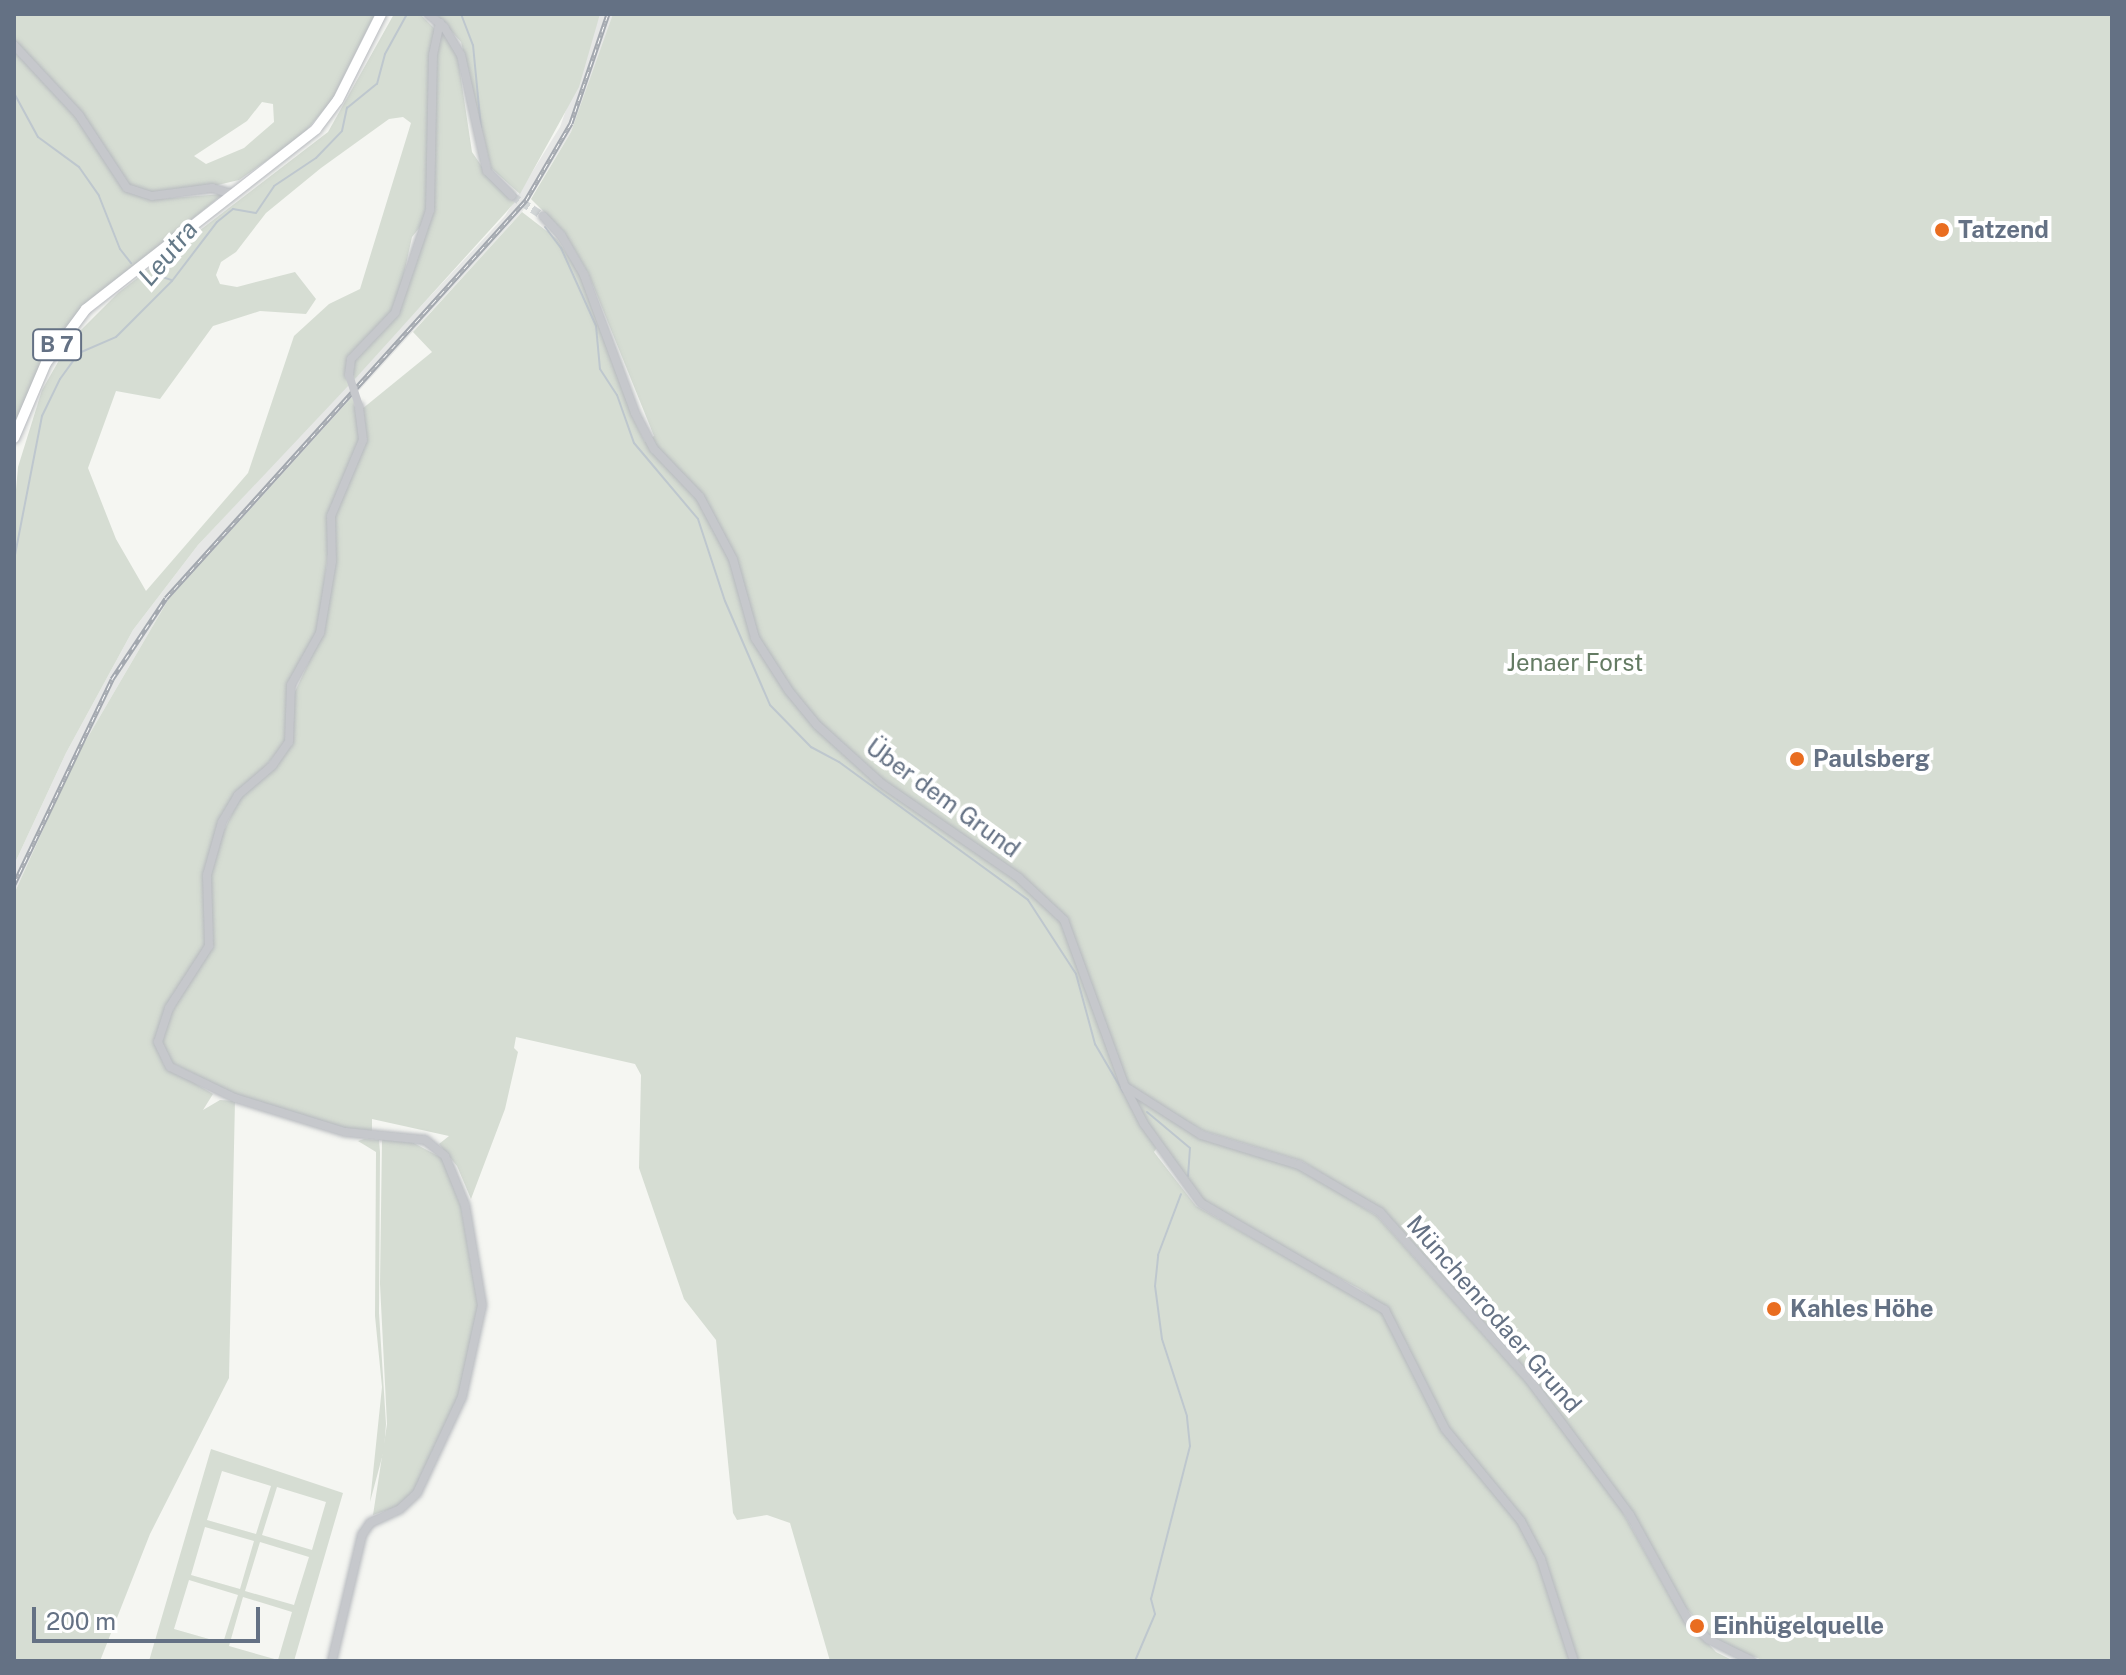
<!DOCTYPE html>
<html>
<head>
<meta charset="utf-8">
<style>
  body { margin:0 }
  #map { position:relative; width:2126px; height:1675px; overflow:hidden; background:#f5f6f2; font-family:"Public Sans",sans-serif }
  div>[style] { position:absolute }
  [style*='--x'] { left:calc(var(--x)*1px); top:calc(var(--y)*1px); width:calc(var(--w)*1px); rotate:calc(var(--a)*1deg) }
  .built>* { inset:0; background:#e6e7e6 }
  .green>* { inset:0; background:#d6ddd3 }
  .stream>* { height:2px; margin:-1px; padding:0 1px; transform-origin:1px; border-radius:1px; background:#bec7ce }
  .tertiary-tunnel>* { height:8px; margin-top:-4px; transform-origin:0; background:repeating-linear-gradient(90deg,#d1d5d6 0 8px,transparent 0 12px) }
  .roads { filter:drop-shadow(0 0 2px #b6b9be) drop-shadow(0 0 2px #b6b9be) }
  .tertiary>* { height:8px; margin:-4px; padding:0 4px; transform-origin:4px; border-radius:4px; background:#c6c8cc }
  .primary>* { height:10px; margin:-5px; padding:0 5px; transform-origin:5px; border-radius:5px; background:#fff }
  .rail>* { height:5px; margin-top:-2.5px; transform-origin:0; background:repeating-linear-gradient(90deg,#fff 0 6px,#a3a8af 0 12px); box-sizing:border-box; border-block:2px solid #a3a8af }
  .tertiary-bridge>* { height:8px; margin:-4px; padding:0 4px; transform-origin:4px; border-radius:4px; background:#c6c8cc }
  .dots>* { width:22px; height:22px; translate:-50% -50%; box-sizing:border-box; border:4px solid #fff; border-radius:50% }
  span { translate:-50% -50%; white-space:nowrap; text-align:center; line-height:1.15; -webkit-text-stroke:8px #fff; paint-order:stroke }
  .shield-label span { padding:2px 6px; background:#fff; border:2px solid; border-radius:6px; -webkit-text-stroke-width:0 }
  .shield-label { font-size:22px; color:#647184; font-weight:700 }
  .poi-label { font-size:24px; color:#647184; font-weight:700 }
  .left { translate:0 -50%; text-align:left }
  .park-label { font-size:24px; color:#647b63 }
  .street-label { font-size:24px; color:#647184 }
  .water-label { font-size:26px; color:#647988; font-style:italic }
  .frame { position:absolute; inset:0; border:16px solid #647184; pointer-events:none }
  .scale { position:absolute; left:32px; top:1607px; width:228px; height:36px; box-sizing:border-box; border:4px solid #647184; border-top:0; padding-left:10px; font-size:24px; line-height:28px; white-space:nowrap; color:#647184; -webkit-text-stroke:6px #fff; paint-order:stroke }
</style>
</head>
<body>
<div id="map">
  <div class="built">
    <i style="clip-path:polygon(600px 14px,613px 14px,589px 90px,571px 132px,522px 212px,168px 600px,75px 759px,14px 894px,14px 865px,66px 753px,133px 630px,198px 545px,505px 216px,560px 127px)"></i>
  </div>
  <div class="green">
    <i style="clip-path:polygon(evenodd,14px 14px,375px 14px,332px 100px,301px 137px,239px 180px,158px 199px,223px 194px,85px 307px,42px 362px,14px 425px,14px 14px,262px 102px,273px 104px,274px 122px,244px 148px,206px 164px,194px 156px,247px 121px,262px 102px)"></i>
    <i style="clip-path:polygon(evenodd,394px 14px,420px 14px,434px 28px,433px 157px,424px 222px,412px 237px,397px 306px,353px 353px,349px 385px,198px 545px,133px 630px,66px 753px,14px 865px,14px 512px,18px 467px,42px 390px,70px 341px,118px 293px,328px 132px,394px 14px,403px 117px,411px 123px,360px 289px,329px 304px,294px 336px,248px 473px,146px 591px,116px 539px,88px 468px,116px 391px,160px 399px,213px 326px,260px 311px,306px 314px,316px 299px,295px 272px,237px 287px,220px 284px,216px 275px,221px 262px,236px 252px,266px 213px,321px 168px,389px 119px,403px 117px)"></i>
    <i style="clip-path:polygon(436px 14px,600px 14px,579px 87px,520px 194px,491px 168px,461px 42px)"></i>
    <i style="clip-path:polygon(613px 14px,2112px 14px,2112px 1661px,1765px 1661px,1731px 1648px,1710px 1636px,1674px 1594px,1622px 1498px,1533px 1378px,1382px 1211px,1302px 1161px,1204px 1131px,1176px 1115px,1173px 1121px,1199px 1137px,1298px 1167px,1377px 1216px,1526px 1382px,1617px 1502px,1680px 1614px,1716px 1652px,1734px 1661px,1577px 1661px,1544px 1559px,1523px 1520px,1447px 1427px,1387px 1309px,1360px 1289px,1210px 1210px,1191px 1192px,1160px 1143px,1154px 1152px,1196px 1206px,1383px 1312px,1443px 1430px,1519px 1524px,1539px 1561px,1572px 1661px,830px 1661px,790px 1523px,767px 1515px,737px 1520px,733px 1513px,716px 1340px,684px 1299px,639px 1168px,641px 1075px,635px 1064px,516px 1037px,514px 1048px,518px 1052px,505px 1109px,471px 1199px,457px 1166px,439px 1144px,449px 1136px,372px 1119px,372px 1134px,353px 1131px,236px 1095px,168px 1061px,161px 1042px,164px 1026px,213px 939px,210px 875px,215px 849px,240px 797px,274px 768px,292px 743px,291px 700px,322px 634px,334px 561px,334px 516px,365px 440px,362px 409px,432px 352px,413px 332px,522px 212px,557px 239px,581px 275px,633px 418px,645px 442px,654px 436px,588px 273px,564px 232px,531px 199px,571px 132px)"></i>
    <i style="clip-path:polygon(441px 30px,457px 52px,472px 152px,489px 177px,516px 201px,354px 380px,350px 366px,392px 321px,434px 202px,434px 68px)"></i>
    <i style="clip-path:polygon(353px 396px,360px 439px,335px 497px,318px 633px,288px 684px,286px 742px,219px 821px,204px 875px,206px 945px,166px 1007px,155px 1042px,164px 1065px,213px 1094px,203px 1110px,220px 1100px,235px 1101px,229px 1378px,150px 1534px,100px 1661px,14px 1661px,14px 894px,75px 759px,168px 600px)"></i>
    <i style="clip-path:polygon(364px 1139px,379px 1140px,380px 1152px,379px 1313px,386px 1424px,384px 1450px,370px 1502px,382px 1387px,375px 1316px,376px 1152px,358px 1141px)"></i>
    <i style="clip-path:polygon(382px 1140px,408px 1140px,442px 1158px,461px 1207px,478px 1306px,458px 1397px,416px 1490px,399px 1506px,373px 1515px,387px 1424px,380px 1284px)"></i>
    <i style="clip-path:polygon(evenodd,211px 1449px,343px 1493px,294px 1661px,149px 1661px,211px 1449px,222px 1471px,271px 1486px,256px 1534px,207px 1520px,222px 1471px,211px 1449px,277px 1487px,326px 1502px,312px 1550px,262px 1535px,277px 1487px,211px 1449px,205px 1527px,254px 1541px,240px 1589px,191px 1575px,205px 1527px,211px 1449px,260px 1542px,309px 1557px,294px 1605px,245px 1591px,260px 1542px,211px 1449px,189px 1580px,238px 1595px,223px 1643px,174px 1629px,189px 1580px,211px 1449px,243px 1597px,292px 1612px,278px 1660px,229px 1646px,243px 1597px)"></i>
  </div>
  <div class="stream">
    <i style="--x:461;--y:14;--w:33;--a:69"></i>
    <i style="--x:473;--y:45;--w:83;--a:84.5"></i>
    <i style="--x:14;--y:93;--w:50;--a:61.4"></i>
    <i style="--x:38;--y:137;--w:51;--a:36.2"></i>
    <i style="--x:79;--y:167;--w:35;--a:55"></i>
    <i style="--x:99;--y:196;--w:57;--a:68.4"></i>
    <i style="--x:120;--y:249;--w:18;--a:52"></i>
    <i style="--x:545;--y:227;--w:26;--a:53"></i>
    <i style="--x:561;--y:248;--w:85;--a:65.8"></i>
    <i style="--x:596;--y:326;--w:43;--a:84.7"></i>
    <i style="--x:600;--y:369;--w:31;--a:57"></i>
    <i style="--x:617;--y:395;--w:51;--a:70.5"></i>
    <i style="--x:634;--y:443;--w:99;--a:49.9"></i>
    <i style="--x:698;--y:519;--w:86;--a:71.8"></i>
    <i style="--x:725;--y:601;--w:113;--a:66.6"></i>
    <i style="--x:770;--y:705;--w:59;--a:45.7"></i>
    <i style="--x:811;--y:747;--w:32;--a:28"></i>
    <i style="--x:839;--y:762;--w:234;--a:36.1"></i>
    <i style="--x:1028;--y:900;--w:88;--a:57"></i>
    <i style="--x:1076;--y:974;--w:73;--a:74.8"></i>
    <i style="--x:1095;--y:1044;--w:56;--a:59.7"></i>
    <i style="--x:153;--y:274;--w:19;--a:18"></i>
    <i style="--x:14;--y:560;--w:147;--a:-79"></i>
    <i style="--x:42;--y:416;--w:41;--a:-64.1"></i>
    <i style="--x:60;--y:379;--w:32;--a:-54"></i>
    <i style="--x:79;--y:353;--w:40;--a:-23.4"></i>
    <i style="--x:116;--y:337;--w:79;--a:-45"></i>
    <i style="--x:172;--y:281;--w:74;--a:-52.7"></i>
    <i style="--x:217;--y:222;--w:21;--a:-39"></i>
    <i style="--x:233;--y:209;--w:23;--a:10"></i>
    <i style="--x:256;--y:213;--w:32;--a:-56"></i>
    <i style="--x:274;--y:186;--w:50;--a:-33.7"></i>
    <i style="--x:316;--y:158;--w:37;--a:-46"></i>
    <i style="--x:342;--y:131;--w:24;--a:-78"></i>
    <i style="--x:347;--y:108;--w:38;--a:-39"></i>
    <i style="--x:377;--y:84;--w:31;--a:-75"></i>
    <i style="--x:385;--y:54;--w:46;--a:-61.2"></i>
    <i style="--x:1147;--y:1112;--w:56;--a:39.9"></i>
    <i style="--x:1190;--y:1148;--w:28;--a:94"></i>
    <i style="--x:1135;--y:1661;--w:51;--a:-66.9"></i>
    <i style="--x:1155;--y:1614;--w:16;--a:-105"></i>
    <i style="--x:1151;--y:1599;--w:158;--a:-75.7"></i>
    <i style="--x:1190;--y:1446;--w:30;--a:-96"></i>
    <i style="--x:1187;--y:1416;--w:81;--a:-108"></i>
    <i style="--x:1162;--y:1339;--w:53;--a:-97.5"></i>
    <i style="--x:1155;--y:1286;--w:31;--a:-84"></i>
    <i style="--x:1158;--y:1255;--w:65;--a:-69.3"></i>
  </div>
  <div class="tertiary-tunnel">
    <i style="--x:512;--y:196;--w:37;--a:33"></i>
  </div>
  <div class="roads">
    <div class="tertiary">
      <i style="--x:428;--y:14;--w:21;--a:39"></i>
      <i style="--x:444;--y:27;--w:33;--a:59"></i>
      <i style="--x:461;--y:55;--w:119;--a:77.4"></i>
      <i style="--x:487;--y:171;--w:35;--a:45"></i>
      <i style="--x:14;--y:45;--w:96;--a:47.1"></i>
      <i style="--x:79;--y:115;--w:87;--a:56.7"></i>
      <i style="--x:127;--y:188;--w:26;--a:18"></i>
      <i style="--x:152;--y:196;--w:61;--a:-7.6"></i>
      <i style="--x:212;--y:188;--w:21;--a:17"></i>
      <i style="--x:543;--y:216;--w:26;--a:47"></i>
      <i style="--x:561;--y:235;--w:46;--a:60.1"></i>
      <i style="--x:584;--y:275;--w:147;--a:69.7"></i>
      <i style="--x:635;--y:413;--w:41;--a:62.2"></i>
      <i style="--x:654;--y:449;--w:66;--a:46.2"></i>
      <i style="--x:700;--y:497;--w:70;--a:62"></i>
      <i style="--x:733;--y:559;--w:82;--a:74.4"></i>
      <i style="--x:755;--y:638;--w:63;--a:57.3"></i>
      <i style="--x:789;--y:691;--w:44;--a:50.5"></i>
      <i style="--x:817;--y:725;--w:86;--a:42.2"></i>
      <i style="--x:881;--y:783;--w:168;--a:34.5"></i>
      <i style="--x:1019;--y:878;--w:62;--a:43"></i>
      <i style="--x:1064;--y:920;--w:178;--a:69.9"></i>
      <i style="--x:1125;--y:1087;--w:42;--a:62.8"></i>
      <i style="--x:1144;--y:1124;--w:97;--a:54.2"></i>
      <i style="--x:1201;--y:1203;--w:213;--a:30.2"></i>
      <i style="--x:1385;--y:1310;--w:133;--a:63.2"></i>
      <i style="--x:1445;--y:1429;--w:119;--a:50.4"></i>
      <i style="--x:1521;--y:1521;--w:43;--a:62.2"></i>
      <i style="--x:1541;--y:1559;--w:107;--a:72.1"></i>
      <i style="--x:349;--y:375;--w:16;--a:-83"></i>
      <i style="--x:351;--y:359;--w:64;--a:-46.3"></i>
      <i style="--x:395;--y:313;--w:109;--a:-71.2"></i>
      <i style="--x:430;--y:210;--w:155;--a:-88.9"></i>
      <i style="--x:433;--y:55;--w:33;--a:-78"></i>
      <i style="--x:1126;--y:1087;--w:89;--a:32.6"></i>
      <i style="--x:1201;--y:1135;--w:102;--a:17"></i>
      <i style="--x:1299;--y:1165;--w:94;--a:30.1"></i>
      <i style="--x:1380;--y:1212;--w:224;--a:48.3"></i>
      <i style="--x:1529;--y:1379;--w:169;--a:53.4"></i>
      <i style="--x:1630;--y:1515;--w:120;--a:61.1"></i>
      <i style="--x:1688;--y:1620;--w:28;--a:44"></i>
      <i style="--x:1708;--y:1639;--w:49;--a:26.6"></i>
      <i style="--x:332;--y:1661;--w:130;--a:-76.6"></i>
      <i style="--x:362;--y:1535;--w:14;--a:-56"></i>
      <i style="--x:370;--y:1523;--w:33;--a:-25"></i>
      <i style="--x:400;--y:1509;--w:23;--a:-43"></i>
      <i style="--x:417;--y:1493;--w:106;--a:-64.9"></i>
      <i style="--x:462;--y:1397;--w:94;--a:-77.7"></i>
      <i style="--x:482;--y:1305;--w:101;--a:-99.6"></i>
      <i style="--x:465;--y:1205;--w:53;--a:-112.2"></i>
      <i style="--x:445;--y:1156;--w:26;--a:-141"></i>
      <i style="--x:425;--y:1140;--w:80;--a:-174.3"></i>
      <i style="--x:345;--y:1132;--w:115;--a:-162.8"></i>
      <i style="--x:235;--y:1098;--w:72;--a:-154.5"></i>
      <i style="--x:170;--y:1067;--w:28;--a:-116"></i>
      <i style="--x:158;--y:1042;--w:36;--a:-72"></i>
      <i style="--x:169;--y:1008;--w:74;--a:-57.2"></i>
      <i style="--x:209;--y:946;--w:71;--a:-91.6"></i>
      <i style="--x:207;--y:875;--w:55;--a:-74.2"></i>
      <i style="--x:222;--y:822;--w:31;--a:-59"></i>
      <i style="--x:238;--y:795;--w:45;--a:-40.5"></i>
      <i style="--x:272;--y:766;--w:29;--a:-55"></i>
      <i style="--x:289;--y:742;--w:57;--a:-88"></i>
      <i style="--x:291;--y:685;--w:60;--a:-60.9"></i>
      <i style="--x:320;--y:633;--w:73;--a:-80.5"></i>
      <i style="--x:332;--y:561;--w:45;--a:-91.3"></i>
      <i style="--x:331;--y:516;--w:82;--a:-67.2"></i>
      <i style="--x:363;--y:440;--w:34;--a:-97"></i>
    </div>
    <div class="primary">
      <i style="--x:14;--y:438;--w:82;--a:-66.9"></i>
      <i style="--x:46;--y:363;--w:67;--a:-53.5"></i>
      <i style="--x:86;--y:309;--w:292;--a:-38"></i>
      <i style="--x:316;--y:129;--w:36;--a:-53"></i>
      <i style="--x:338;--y:100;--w:96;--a:-63.4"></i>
    </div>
  </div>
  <div class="rail">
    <i style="--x:14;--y:884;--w:227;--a:-64.4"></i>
    <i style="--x:112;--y:679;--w:97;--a:-56.3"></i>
    <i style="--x:166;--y:598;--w:537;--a:-47.87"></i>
    <i style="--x:526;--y:200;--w:89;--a:-59.7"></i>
    <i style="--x:571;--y:123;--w:115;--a:-71.3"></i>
  </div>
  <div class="tertiary-bridge">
    <i style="--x:349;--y:375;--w:33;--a:72"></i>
  </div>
  <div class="dots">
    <i style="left:1942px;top:230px;background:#e96d20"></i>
    <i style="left:1797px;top:759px;background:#e96d20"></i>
    <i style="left:1774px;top:1309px;background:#e96d20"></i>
    <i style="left:1697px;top:1626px;background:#e96d20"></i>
  </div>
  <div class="shield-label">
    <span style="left:57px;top:345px">B 7</span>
  </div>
  <div class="poi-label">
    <span class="left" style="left:1958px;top:230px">Tatzend</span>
    <span class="left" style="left:1813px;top:759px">Paulsberg</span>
    <span class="left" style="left:1790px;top:1309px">Kahles Höhe</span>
    <span class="left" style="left:1713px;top:1626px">Einhügelquelle</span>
  </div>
  <div class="park-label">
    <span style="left:1575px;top:663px">Jenaer Forst</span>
  </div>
  <div class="street-label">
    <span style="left:943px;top:798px;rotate:36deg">Über dem Grund</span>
    <span style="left:1494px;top:1314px;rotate:49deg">Münchenrodaer Grund</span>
  </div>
  <div class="water-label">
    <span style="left:168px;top:253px;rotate:-50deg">Leutra</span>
  </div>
  <div class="frame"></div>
  <div class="scale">200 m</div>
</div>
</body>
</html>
